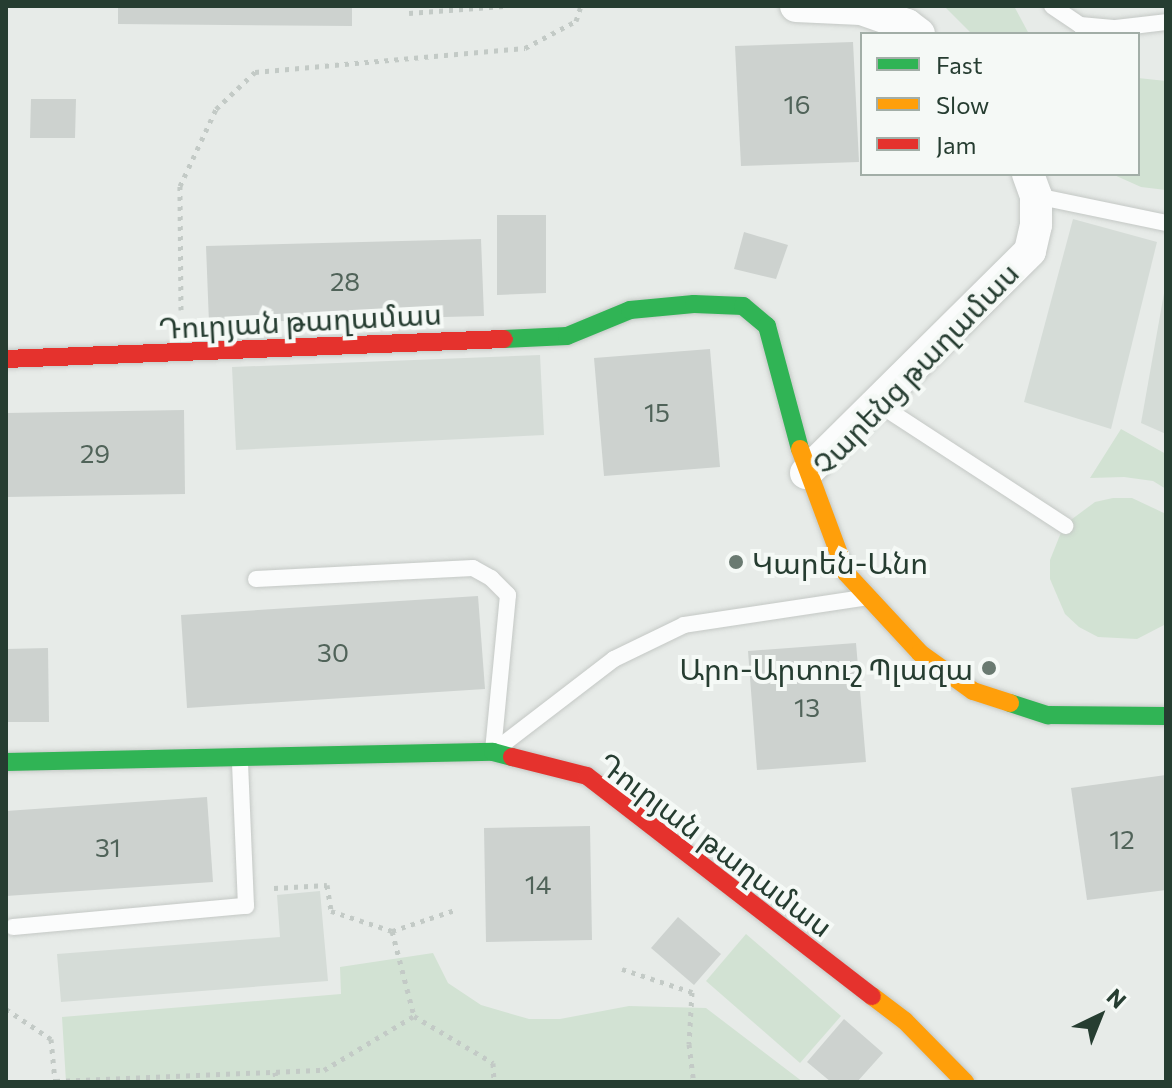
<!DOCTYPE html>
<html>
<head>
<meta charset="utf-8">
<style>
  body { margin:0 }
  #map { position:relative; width:1172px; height:1088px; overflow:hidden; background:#e7ebe8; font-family:Commissioner,"Noto Sans Armenian",sans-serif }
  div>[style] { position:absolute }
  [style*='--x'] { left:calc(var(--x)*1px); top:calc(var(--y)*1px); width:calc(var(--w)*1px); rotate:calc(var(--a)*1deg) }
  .built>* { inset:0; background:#d5dcd7 }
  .green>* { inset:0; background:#d2e2d3 }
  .building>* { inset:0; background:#cdd2cf }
  .path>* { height:5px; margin-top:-2.5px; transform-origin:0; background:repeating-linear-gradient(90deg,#c3cac6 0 4px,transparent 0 10px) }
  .roads { filter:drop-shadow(0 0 2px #c4c8c5) drop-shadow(0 0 2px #c4c8c5) }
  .lane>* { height:16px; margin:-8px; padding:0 8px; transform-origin:8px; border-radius:8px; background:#fbfcfc }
  .street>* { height:32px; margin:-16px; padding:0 16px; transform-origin:16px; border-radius:16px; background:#fbfcfc }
  .fast>* { height:18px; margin:-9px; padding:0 9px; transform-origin:9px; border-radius:9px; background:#30b455 }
  .slow>* { height:18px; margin:-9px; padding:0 9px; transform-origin:9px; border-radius:9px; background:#ff9f0a }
  .jam>* { height:18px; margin:-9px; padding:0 9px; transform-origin:9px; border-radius:9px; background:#e5322d }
  .dots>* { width:22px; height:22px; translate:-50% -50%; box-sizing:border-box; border:4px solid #f5f9f6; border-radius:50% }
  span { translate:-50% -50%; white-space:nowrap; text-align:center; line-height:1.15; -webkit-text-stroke:8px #f5f9f6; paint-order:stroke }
  .number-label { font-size:26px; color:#506359 }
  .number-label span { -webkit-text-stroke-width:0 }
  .street-label { font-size:30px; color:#263d31 }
  .poi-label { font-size:30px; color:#263d31 }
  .left { translate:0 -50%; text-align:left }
  .right { translate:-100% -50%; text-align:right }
  .frame { position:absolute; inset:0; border:8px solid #263d31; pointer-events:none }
  .legend { position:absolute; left:860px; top:32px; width:280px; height:144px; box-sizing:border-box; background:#f5f9f6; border:2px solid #a2aea7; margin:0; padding:10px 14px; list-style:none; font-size:24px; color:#263d31 }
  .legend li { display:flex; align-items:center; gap:16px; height:40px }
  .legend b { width:40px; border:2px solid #a2aea7 }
  .north { position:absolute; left:1060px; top:976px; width:80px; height:80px; -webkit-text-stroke:6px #f5f9f6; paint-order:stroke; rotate:43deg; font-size:22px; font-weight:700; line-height:32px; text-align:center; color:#263d31 }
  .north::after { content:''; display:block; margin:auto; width:28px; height:36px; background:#263d31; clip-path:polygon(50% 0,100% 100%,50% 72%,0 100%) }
</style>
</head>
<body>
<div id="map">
  <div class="built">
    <i style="clip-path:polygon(1073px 219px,1157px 242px,1111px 429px,1024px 402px)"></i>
    <i style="clip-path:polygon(1166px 282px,1166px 434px,1141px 423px)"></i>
    <i style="clip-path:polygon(540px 355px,544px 435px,236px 450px,232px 367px)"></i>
    <i style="clip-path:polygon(320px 891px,328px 981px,61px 1002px,57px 954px,280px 937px,277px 895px)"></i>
  </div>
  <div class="green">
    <i style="clip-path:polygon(944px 6px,1014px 6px,1029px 34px,972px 34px)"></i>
    <i style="clip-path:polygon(1138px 78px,1166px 81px,1166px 190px,1141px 187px,1112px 174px,1138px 174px)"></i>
    <i style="clip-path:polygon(1121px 429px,1166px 454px,1166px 489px,1153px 481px,1124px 477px,1090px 478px)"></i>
    <i style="clip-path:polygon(1113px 498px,1132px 498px,1166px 514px,1166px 624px,1137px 639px,1098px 637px,1079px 627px,1065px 614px,1050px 579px,1050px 560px,1064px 525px,1095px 502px)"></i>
    <i style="clip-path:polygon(746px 934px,841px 1016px,800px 1063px,706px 981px)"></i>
    <i style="clip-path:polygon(433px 953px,448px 983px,481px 1005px,529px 1019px,560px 1019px,629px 1006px,706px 1008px,803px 1082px,66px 1082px,62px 1017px,341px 994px,340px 967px)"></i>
  </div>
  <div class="building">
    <i style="clip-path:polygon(118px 6px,352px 6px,352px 26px,118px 24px)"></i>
    <i style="clip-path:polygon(853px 42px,859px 162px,741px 166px,735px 46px)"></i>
    <i style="clip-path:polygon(31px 99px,76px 99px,75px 138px,30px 138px)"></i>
    <i style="clip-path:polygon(497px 215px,546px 215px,546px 293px,497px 295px)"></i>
    <i style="clip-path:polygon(744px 232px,788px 245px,776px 279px,734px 269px)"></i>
    <i style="clip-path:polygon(481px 239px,484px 316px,209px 323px,206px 246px)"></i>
    <i style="clip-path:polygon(710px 349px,720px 467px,604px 476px,594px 358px)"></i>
    <i style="clip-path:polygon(184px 410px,185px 494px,6px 497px,6px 413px)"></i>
    <i style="clip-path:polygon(478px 596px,485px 689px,187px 708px,181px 615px)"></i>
    <i style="clip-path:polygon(856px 643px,866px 762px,757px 770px,748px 651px)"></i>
    <i style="clip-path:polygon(48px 648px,49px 722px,6px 722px,6px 649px)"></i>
    <i style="clip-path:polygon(1166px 775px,1166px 890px,1087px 900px,1071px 788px)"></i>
    <i style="clip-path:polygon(207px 797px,213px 882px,6px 896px,6px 811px)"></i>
    <i style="clip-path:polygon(590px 826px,592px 940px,486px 942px,484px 828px)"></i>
    <i style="clip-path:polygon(678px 917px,721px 954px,694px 985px,651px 948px)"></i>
    <i style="clip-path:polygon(844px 1019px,883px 1053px,857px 1082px,831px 1082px,807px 1062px)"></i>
  </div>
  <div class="path">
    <i style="--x:409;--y:13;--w:95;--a:-4.2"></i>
    <i style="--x:181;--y:310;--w:124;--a:-90.5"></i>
    <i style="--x:180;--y:186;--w:85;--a:-64.9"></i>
    <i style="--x:216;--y:109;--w:54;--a:-43.5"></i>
    <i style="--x:255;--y:72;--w:271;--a:-5.1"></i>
    <i style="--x:525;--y:48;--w:58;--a:-27.9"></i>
    <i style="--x:576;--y:21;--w:16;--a:-72"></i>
    <i style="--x:274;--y:888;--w:53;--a:-3.2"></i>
    <i style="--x:327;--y:885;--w:26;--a:81"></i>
    <i style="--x:331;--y:911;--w:64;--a:18.2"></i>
    <i style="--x:392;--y:931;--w:88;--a:75.5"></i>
    <i style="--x:414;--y:1016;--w:92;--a:30.7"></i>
    <i style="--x:493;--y:1063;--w:19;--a:87"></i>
    <i style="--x:392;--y:931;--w:66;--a:-18.4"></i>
    <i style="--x:622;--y:969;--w:74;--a:18.2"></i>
    <i style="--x:692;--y:992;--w:52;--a:93.3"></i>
    <i style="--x:689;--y:1044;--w:38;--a:83"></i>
    <i style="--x:6;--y:1009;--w:54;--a:33.7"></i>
    <i style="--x:51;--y:1039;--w:42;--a:84.6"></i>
    <i style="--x:275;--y:1072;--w:10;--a:84"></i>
    <i style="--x:56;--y:1081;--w:268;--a:-2.4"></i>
    <i style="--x:324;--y:1070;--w:105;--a:-31"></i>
  </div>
  <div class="roads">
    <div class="lane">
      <i style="--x:1052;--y:6;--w:34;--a:34"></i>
      <i style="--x:1080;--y:25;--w:36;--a:5"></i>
      <i style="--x:1116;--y:28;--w:50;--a:-6.8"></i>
      <i style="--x:1036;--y:196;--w:133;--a:11.7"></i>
      <i style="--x:877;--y:403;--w:225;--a:33.1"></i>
      <i style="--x:256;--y:579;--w:217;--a:-2.9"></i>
      <i style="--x:473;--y:568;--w:21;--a:29"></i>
      <i style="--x:491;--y:578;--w:24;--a:45"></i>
      <i style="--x:508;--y:595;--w:156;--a:95.5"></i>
      <i style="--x:498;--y:748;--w:146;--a:-37.5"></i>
      <i style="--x:614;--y:659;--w:78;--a:-25.9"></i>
      <i style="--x:684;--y:625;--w:180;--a:-8.6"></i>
      <i style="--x:13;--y:927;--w:234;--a:-5.2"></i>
      <i style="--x:246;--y:906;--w:146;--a:-92.4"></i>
    </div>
    <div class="street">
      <i style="--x:796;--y:6;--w:65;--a:2.6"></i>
      <i style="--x:861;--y:9;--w:49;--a:19.2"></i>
      <i style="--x:907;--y:25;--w:15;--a:37"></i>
      <i style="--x:806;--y:473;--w:315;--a:-44.7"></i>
      <i style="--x:1030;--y:251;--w:27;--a:-77"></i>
      <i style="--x:1036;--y:225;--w:29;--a:-90"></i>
      <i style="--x:1036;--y:196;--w:23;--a:-110"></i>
    </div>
    <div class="fast">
      <i style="--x:504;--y:339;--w:63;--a:-2.7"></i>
      <i style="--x:567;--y:336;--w:68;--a:-22.4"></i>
      <i style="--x:630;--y:310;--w:64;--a:-5.4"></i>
      <i style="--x:694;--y:304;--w:49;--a:2.3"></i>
      <i style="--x:743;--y:306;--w:31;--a:40"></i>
      <i style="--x:767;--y:326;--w:127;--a:75"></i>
      <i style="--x:1010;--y:703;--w:40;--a:18"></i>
      <i style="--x:1048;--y:715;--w:118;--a:0.5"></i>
      <i style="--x:6;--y:762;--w:487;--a:-1.2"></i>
      <i style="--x:493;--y:752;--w:20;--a:15"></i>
    </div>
    <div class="slow">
      <i style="--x:800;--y:449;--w:132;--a:69.6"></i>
      <i style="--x:846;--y:573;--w:109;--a:47.2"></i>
      <i style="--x:920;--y:653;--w:65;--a:35.6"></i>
      <i style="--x:973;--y:691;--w:39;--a:18"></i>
      <i style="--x:872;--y:996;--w:41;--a:37.1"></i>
      <i style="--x:905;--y:1021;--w:86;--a:45.5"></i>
    </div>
    <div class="jam">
      <i style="--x:6;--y:359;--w:498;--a:-2.3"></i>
      <i style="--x:512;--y:757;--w:77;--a:14.2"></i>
      <i style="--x:587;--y:776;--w:360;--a:37.7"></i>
    </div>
  </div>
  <div class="dots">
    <i style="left:736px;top:562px;background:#6a7a71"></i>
    <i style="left:989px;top:668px;background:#6a7a71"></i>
  </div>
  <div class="number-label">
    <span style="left:797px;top:104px">16</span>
    <span style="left:345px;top:281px">28</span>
    <span style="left:657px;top:412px">15</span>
    <span style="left:95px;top:453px">29</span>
    <span style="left:333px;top:652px">30</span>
    <span style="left:807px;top:707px">13</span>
    <span style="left:1122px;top:839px">12</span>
    <span style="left:108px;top:847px">31</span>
    <span style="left:538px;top:884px">14</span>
  </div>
  <div class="street-label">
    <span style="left:300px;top:320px;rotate:-3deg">Դուրյան թաղամաս</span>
    <span style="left:915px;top:368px;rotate:-46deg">Չարենց թաղամաս</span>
    <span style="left:716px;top:844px;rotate:37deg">Դուրյան թաղամաս</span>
  </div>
  <div class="poi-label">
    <span class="left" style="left:752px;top:562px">Կարեն-Անո</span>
    <span class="right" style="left:973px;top:668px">Արո-Արտուշ Պլազա</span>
  </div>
  <div class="frame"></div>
  <ul class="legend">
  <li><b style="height:10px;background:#30b455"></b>Fast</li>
  <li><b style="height:10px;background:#ff9f0a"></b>Slow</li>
  <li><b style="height:10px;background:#e5322d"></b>Jam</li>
  </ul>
  <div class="north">N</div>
</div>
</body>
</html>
